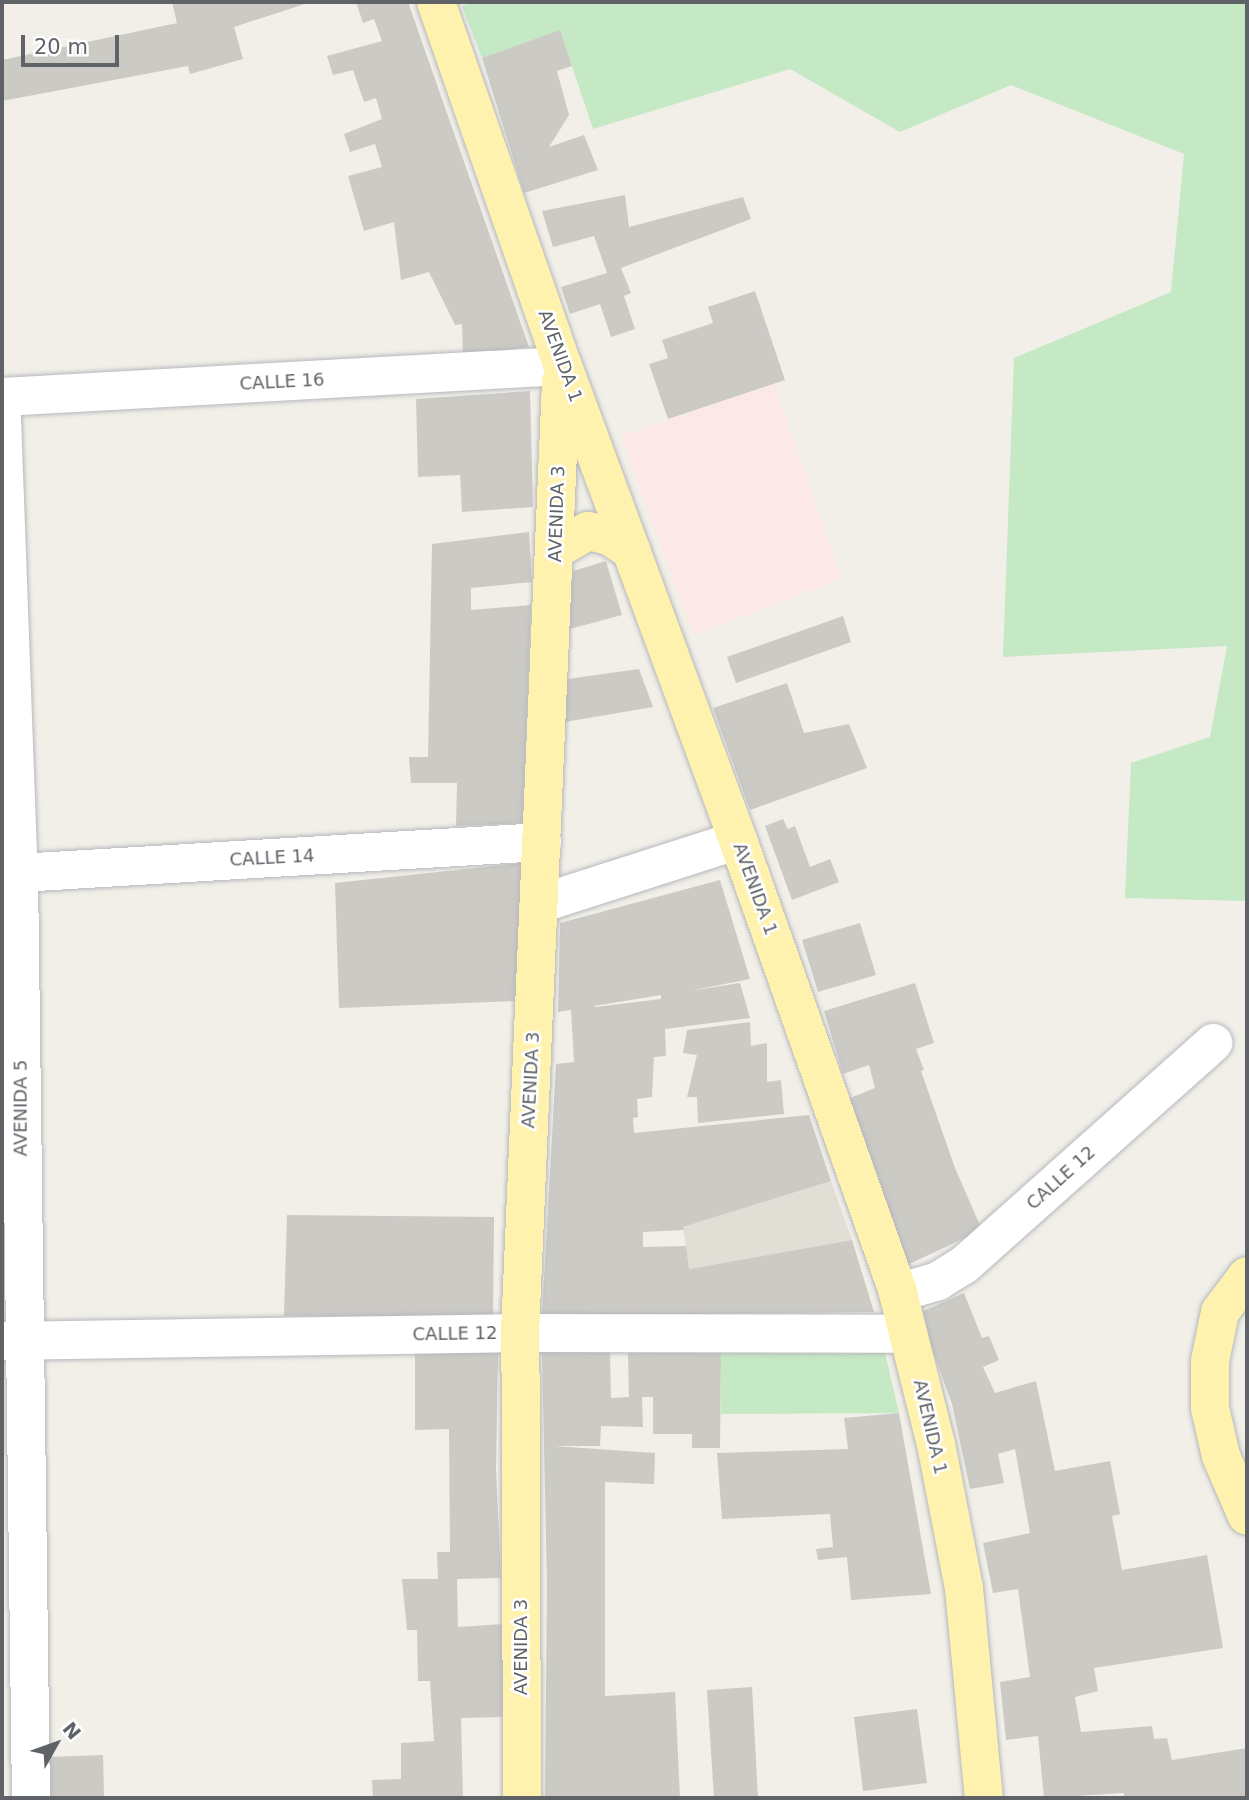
<!DOCTYPE html>
<html>
<head>
<meta charset="utf-8">
<style>
  body { margin:0 }
  #map { position:relative; width:1249px; height:1800px; overflow:hidden; background:#f1efe8; font-family:"DejaVu Sans",sans-serif }
  div>[style] { position:absolute }
  [style*='--x'] { left:calc(var(--x)*1px); top:calc(var(--y)*1px); width:calc(var(--w)*1px); rotate:calc(var(--a)*1deg) }
  .education>* { inset:0; background:#e1ded6 }
  .medical>* { inset:0; background:#fce8e6 }
  .green>* { inset:0; background:#c5e8c5 }
  .building>* { inset:0; background:#cccac5 }
  .roads { filter:drop-shadow(0 0 2px #b5b8bc) drop-shadow(0 0 2px #b5b8bc) }
  .minor>* { height:38px; margin:-19px; padding:0 19px; transform-origin:19px; border-radius:19px; background:#fff }
  .major>* { height:38px; margin:-19px; padding:0 19px; transform-origin:19px; border-radius:19px; background:#fff2af }
  span { translate:-50% -50%; white-space:nowrap; text-align:center; line-height:1.15; -webkit-text-stroke:5px #fff; paint-order:stroke }
  .street-label { font-size:18px; color:#5f6368 }
  .frame { position:absolute; inset:0; border:4px solid #5f6368; pointer-events:none }
  .north { position:absolute; left:21px; top:1709px; width:70px; height:70px; -webkit-text-stroke:5px #fff; paint-order:stroke; rotate:50deg; font-size:19px; font-weight:700; line-height:28px; text-align:center; color:#5f6368 }
  .north::after { content:''; display:block; margin:auto; width:24px; height:32px; background:#5f6368; clip-path:polygon(50% 0,100% 100%,50% 72%,0 100%) }
  .scale { position:absolute; left:21px; top:35px; width:98px; height:32px; box-sizing:border-box; border:4px solid #5f6368; border-top:0; padding-left:9px; font-size:21px; line-height:24px; white-space:nowrap; color:#5f6368; -webkit-text-stroke:5px #fff; paint-order:stroke }
</style>
</head>
<body>
<div id="map">
  <div class="education">
    <i style="clip-path:polygon(831px 1181px,852px 1240px,689px 1269px,683px 1227px)"></i>
  </div>
  <div class="medical">
    <i style="clip-path:polygon(774px 384px,842px 579px,693px 635px,621px 436px)"></i>
  </div>
  <div class="green">
    <i style="clip-path:polygon(474px 2px,1247px 2px,1247px 901px,1125px 898px,1131px 763px,1210px 737px,1227px 646px,1003px 657px,1014px 358px,1171px 292px,1184px 154px,1011px 85px,900px 132px,790px 69px,593px 129px,560px 31px,482px 58px,462px 6px)"></i>
    <i style="clip-path:polygon(721px 1352px,885px 1353px,899px 1413px,721px 1414px)"></i>
  </div>
  <div class="building">
    <i style="clip-path:polygon(172px 2px,311px 2px,234px 27px,243px 59px,190px 74px,188px 66px,2px 101px,2px 60px,177px 23px)"></i>
    <i style="clip-path:polygon(356px 2px,408px 2px,529px 347px,463px 356px,462px 324px,455px 325px,429px 272px,401px 280px,394px 222px,364px 231px,348px 176px,382px 167px,375px 144px,350px 152px,344px 134px,382px 119px,376px 98px,364px 102px,353px 70px,333px 75px,327px 56px,382px 41px,374px 19px,363px 23px)"></i>
    <i style="clip-path:polygon(560px 30px,572px 66px,557px 71px,569px 115px,549px 147px,584px 135px,598px 170px,524px 193px,482px 58px)"></i>
    <i style="clip-path:polygon(625px 195px,629px 227px,743px 197px,751px 219px,621px 268px,631px 293px,624px 296px,635px 329px,611px 337px,600px 304px,570px 314px,561px 287px,607px 273px,594px 236px,553px 247px,542px 211px)"></i>
    <i style="clip-path:polygon(755px 291px,785px 380px,668px 419px,649px 364px,668px 358px,662px 340px,713px 323px,708px 307px)"></i>
    <i style="clip-path:polygon(530px 391px,533px 507px,462px 512px,460px 475px,418px 477px,416px 399px)"></i>
    <i style="clip-path:polygon(529px 532px,532px 582px,471px 588px,471px 610px,531px 605px,523px 823px,456px 826px,457px 783px,411px 783px,409px 757px,428px 757px,432px 544px)"></i>
    <i style="clip-path:polygon(606px 561px,622px 615px,566px 630px,573px 571px)"></i>
    <i style="clip-path:polygon(843px 616px,851px 642px,736px 683px,727px 657px)"></i>
    <i style="clip-path:polygon(639px 669px,653px 707px,559px 723px,560px 680px)"></i>
    <i style="clip-path:polygon(787px 683px,804px 733px,849px 724px,867px 768px,750px 810px,713px 708px)"></i>
    <i style="clip-path:polygon(783px 819px,788px 829px,795px 826px,810px 867px,830px 859px,839px 882px,792px 900px,765px 826px)"></i>
    <i style="clip-path:polygon(522px 863px,516px 1001px,339px 1008px,335px 883px)"></i>
    <i style="clip-path:polygon(evenodd,720px 880px,750px 979px,689px 991px,740px 983px,750px 1018px,665px 1029px,666px 1056px,654px 1057px,652px 1097px,637px 1099px,638px 1117px,633px 1118px,634px 1133px,809px 1115px,831px 1181px,683px 1227px,684px 1230px,643px 1232px,643px 1247px,686px 1246px,689px 1269px,852px 1240px,874px 1312px,542px 1316px,556px 1064px,574px 1062px,571px 1010px,558px 1012px,560px 923px,720px 880px,661px 995px,661px 999px,595px 1007px,594px 1006px,661px 995px)"></i>
    <i style="clip-path:polygon(860px 923px,876px 975px,818px 992px,802px 940px)"></i>
    <i style="clip-path:polygon(915px 983px,934px 1043px,916px 1049px,924px 1070px,921px 1071px,955px 1168px,982px 1230px,907px 1265px,848px 1099px,875px 1088px,869px 1065px,843px 1074px,824px 1011px)"></i>
    <i style="clip-path:polygon(750px 1022px,751px 1046px,767px 1043px,767px 1082px,781px 1080px,784px 1114px,698px 1123px,697px 1097px,687px 1097px,697px 1055px,683px 1053px,687px 1030px)"></i>
    <i style="clip-path:polygon(287px 1215px,494px 1217px,493px 1317px,284px 1316px)"></i>
    <i style="clip-path:polygon(964px 1293px,982px 1338px,989px 1336px,999px 1360px,983px 1367px,995px 1393px,1036px 1381px,1055px 1471px,1110px 1461px,1120px 1514px,1112px 1516px,1122px 1570px,1207px 1555px,1223px 1648px,1094px 1668px,1098px 1691px,1075px 1697px,1081px 1732px,1152px 1726px,1154px 1739px,1167px 1738px,1172px 1760px,1247px 1748px,1247px 1798px,1124px 1798px,1124px 1793px,1044px 1798px,1038px 1736px,1006px 1740px,1000px 1682px,1030px 1677px,1018px 1589px,993px 1593px,983px 1543px,1030px 1533px,1015px 1449px,998px 1454px,1004px 1483px,970px 1489px,952px 1404px,919px 1313px)"></i>
    <i style="clip-path:polygon(498px 1351px,496px 1470px,501px 1578px,457px 1579px,458px 1627px,503px 1624px,505px 1717px,461px 1718px,463px 1798px,373px 1798px,372px 1780px,401px 1779px,401px 1743px,434px 1741px,430px 1681px,418px 1681px,417px 1630px,407px 1630px,402px 1579px,438px 1579px,437px 1552px,450px 1552px,449px 1429px,415px 1430px,415px 1354px)"></i>
    <i style="clip-path:polygon(610px 1351px,611px 1398px,629px 1397px,628px 1351px,721px 1352px,720px 1448px,692px 1448px,692px 1434px,653px 1434px,653px 1397px,642px 1397px,643px 1427px,601px 1426px,600px 1446px,554px 1446px,655px 1453px,654px 1484px,605px 1482px,605px 1696px,675px 1692px,680px 1798px,545px 1798px,547px 1583px,542px 1352px)"></i>
    <i style="clip-path:polygon(899px 1413px,931px 1594px,851px 1600px,847px 1557px,818px 1560px,816px 1549px,833px 1547px,830px 1514px,722px 1519px,717px 1453px,848px 1449px,844px 1418px)"></i>
    <i style="clip-path:polygon(752px 1687px,758px 1798px,714px 1798px,707px 1690px)"></i>
    <i style="clip-path:polygon(917px 1709px,927px 1783px,863px 1791px,854px 1717px)"></i>
    <i style="clip-path:polygon(103px 1755px,104px 1798px,47px 1798px,46px 1757px)"></i>
  </div>
  <div class="roads">
    <div class="minor">
      <i style="--x:2;--y:397;--w:544;--a:-3.16"></i>
      <i style="--x:545;--y:367;--w:17;--a:-13"></i>
      <i style="--x:2;--y:418;--w:455;--a:87.9"></i>
      <i style="--x:19;--y:873;--w:925;--a:89.26"></i>
      <i style="--x:2;--y:874;--w:541;--a:-3.39"></i>
      <i style="--x:539;--y:904;--w:209;--a:-17.8"></i>
      <i style="--x:898;--y:1293;--w:42;--a:-16.7"></i>
      <i style="--x:938;--y:1281;--w:31;--a:-32"></i>
      <i style="--x:964;--y:1265;--w:334;--a:-41.7"></i>
      <i style="--x:2;--y:1341;--w:518;--a:-0.88"></i>
      <i style="--x:520;--y:1333;--w:388;--a:0.1"></i>
    </div>
    <div class="major">
      <i style="--x:436;--y:2;--w:382;--a:70.8"></i>
      <i style="--x:562;--y:363;--w:508;--a:69.75"></i>
      <i style="--x:738;--y:840;--w:480;--a:70.5"></i>
      <i style="--x:898;--y:1293;--w:156;--a:75.9"></i>
      <i style="--x:936;--y:1444;--w:147;--a:79"></i>
      <i style="--x:964;--y:1588;--w:211;--a:84.6"></i>
      <i style="--x:555;--y:550;--w:38;--a:-30"></i>
      <i style="--x:588;--y:531;--w:22;--a:13"></i>
      <i style="--x:609;--y:536;--w:27;--a:33"></i>
      <i style="--x:1247;--y:1276;--w:45;--a:126.9"></i>
      <i style="--x:1220;--y:1312;--w:50;--a:101.5"></i>
      <i style="--x:1210;--y:1361;--w:47;--a:90"></i>
      <i style="--x:1210;--y:1408;--w:49;--a:77.1"></i>
      <i style="--x:1221;--y:1456;--w:65;--a:66.6"></i>
      <i style="--x:522;--y:1798;--w:465;--a:-90.2"></i>
      <i style="--x:520;--y:1333;--w:952;--a:-87.53"></i>
    </div>
  </div>
  <div class="street-label">
    <span style="left:560px;top:356px;rotate:70deg">AVENIDA 1</span>
    <span style="left:282px;top:382px;rotate:-3deg">CALLE 16</span>
    <span style="left:557px;top:514px;rotate:-88deg">AVENIDA 3</span>
    <span style="left:272px;top:858px;rotate:-3deg">CALLE 14</span>
    <span style="left:755px;top:889px;rotate:70deg">AVENIDA 1</span>
    <span style="left:531px;top:1080px;rotate:-87deg">AVENIDA 3</span>
    <span style="left:21px;top:1108px;rotate:-90deg">AVENIDA 5</span>
    <span style="left:1061px;top:1178px;rotate:-42deg">CALLE 12</span>
    <span style="left:455px;top:1334px;rotate:-1deg">CALLE 12</span>
    <span style="left:930px;top:1427px;rotate:77deg">AVENIDA 1</span>
    <span style="left:521px;top:1647px;rotate:-90deg">AVENIDA 3</span>
  </div>
  <div class="frame"></div>
  <div class="north">N</div>
  <div class="scale">20 m</div>
</div>
</body>
</html>
